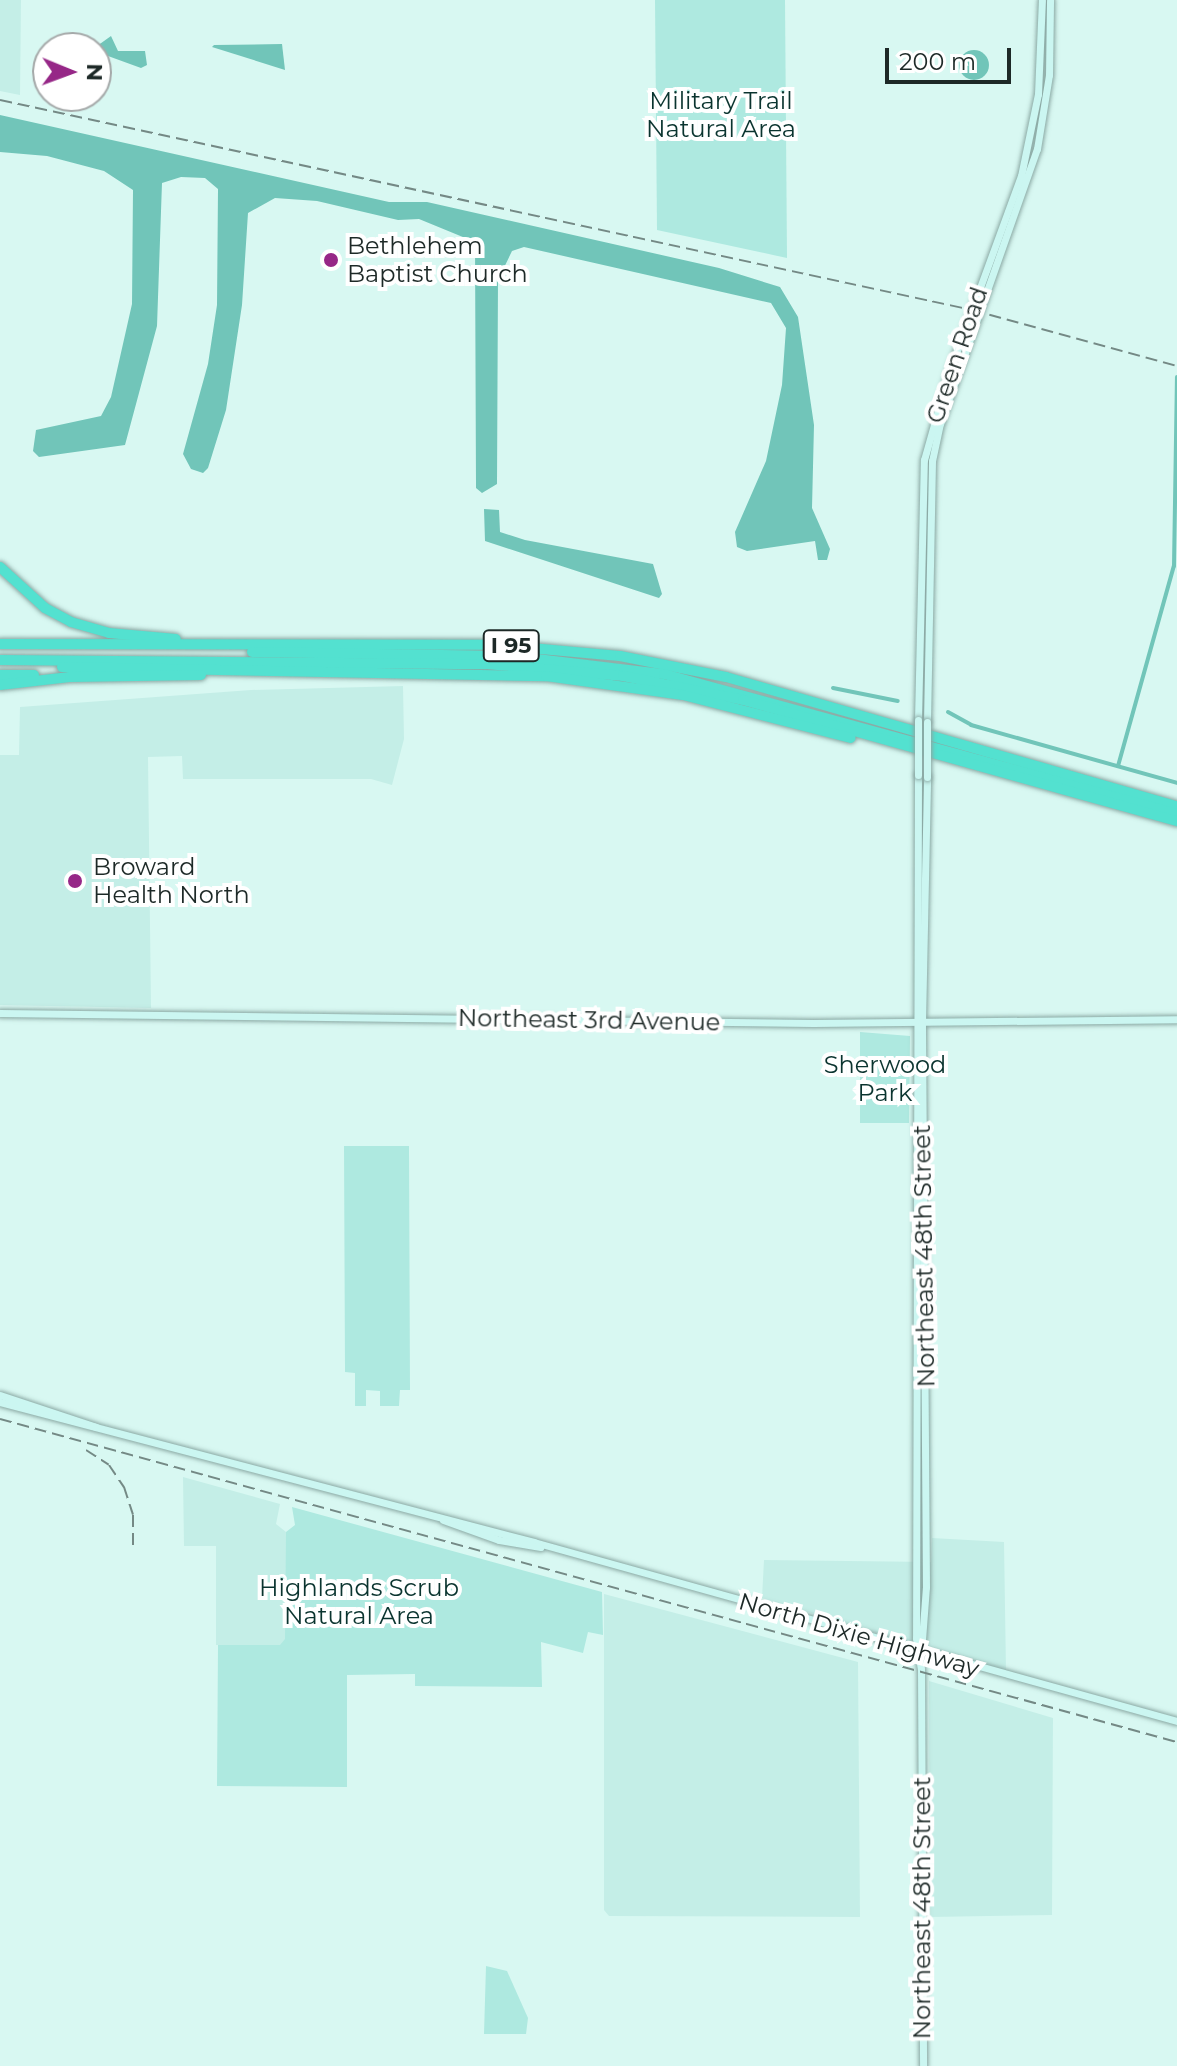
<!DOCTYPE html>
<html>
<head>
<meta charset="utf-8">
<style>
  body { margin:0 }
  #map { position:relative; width:1177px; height:2066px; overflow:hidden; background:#d8f8f2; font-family:Montserrat,sans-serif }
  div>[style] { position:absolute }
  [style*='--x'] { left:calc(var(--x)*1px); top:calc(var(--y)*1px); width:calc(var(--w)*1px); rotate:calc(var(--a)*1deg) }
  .built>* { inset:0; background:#c4eee7 }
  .green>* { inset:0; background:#aee9e0 }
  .water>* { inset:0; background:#71c5b9 }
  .round { border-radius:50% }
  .canal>* { height:4px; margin:-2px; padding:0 2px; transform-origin:2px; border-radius:2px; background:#71c5b9 }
  .roads { filter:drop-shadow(0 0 2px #8ba9a4) drop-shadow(0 0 2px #8ba9a4) }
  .secondary>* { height:7px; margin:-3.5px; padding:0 3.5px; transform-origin:3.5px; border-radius:3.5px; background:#cbf6f1 }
  .highway>* { height:10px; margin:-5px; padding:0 5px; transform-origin:5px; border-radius:5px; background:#53e1d0 }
  .rail>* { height:2px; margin-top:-1px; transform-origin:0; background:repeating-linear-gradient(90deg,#748985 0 12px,transparent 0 18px) }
  .bridges { filter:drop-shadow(0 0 2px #8ba9a4) drop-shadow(0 0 2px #8ba9a4) }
  .secondary-bridge>* { height:7px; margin:-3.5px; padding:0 3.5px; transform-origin:3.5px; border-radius:3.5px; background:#cbf6f1 }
  .dots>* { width:22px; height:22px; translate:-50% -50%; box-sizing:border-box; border:4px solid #fff; border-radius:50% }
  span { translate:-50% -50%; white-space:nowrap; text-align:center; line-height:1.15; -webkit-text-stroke:8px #fff; paint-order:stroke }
  .shield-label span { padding:2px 6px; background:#fff; border:2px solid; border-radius:6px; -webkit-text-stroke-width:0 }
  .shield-label { font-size:22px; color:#1d2927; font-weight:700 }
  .park-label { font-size:24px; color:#0a342f }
  .poi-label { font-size:24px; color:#1d2927 }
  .left { translate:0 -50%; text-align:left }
  .street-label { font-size:24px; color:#1d2927 }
  .north { position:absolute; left:32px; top:32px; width:80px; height:80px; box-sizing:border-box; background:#fff; border:2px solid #a5a9a9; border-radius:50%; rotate:91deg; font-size:22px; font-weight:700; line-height:32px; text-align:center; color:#1d2927 }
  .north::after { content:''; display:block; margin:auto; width:28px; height:36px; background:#962787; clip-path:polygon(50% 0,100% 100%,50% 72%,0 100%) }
  .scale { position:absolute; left:885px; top:48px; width:126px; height:36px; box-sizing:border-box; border:4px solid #1d2927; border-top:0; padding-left:10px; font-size:24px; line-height:28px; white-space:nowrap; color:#1d2927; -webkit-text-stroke:6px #fff; paint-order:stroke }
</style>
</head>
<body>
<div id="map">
  <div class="built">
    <i style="clip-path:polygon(0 0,21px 0,20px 95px,0 91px)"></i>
    <i style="clip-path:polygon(403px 686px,404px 739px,392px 785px,371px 779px,183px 779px,182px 756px,148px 757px,151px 1008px,0 1005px,0 755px,19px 755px,20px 707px,251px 690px)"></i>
    <i style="clip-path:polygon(183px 1477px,280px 1504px,276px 1524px,286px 1532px,286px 1639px,281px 1645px,216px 1645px,216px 1546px,184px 1546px)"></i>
    <i style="clip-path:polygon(932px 1538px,1004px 1542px,1006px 1672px,762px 1598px,764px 1560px,931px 1562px)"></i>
    <i style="clip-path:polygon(604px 1594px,858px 1662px,860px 1917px,609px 1916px,604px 1910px)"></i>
    <i style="clip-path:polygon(929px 1681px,1053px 1718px,1052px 1915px,930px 1917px)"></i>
  </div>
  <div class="green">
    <i style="clip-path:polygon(655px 0,785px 0,787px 258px,657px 230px)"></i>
    <i style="clip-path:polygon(860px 1032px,910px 1036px,909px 1123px,860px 1123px)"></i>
    <i style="clip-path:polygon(344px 1146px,409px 1146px,410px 1390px,400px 1390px,399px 1406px,380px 1406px,380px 1391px,366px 1390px,366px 1406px,355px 1406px,355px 1373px,345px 1372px)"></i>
    <i style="clip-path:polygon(292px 1507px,602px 1592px,603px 1635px,588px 1632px,583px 1653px,541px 1642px,542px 1687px,415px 1686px,415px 1674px,347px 1675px,347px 1787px,217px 1786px,218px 1645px,280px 1645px,285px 1639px,286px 1532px,295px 1525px)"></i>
    <i style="clip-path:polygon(486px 1966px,507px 1971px,528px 2018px,526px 2034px,484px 2034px)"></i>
  </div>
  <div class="water">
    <i style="clip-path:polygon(111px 36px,118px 51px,145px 51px,147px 65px,141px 68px,108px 56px,96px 59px,96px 48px,67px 48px,97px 46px)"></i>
    <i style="clip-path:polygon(282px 44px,285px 70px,212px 47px,214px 45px)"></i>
    <i class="round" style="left:959px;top:50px;width:30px;height:30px"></i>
    <i style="clip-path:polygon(0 115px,389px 202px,427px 202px,719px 268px,780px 287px,798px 317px,814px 425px,812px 508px,830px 549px,827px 560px,818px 560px,815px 541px,747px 551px,737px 547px,735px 532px,766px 461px,782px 385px,786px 328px,771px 303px,524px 247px,512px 251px,498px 280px,497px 484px,482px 493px,476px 488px,475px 242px,419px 219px,398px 220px,317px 201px,275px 198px,248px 213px,242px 305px,226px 410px,208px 468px,203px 473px,191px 469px,183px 454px,208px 364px,217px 305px,218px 189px,205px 178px,181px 177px,162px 183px,157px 326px,125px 445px,39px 457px,33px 451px,36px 430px,101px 416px,111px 397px,132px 304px,133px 190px,104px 171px,47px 156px,0 152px)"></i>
    <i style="clip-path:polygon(484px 509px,499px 510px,500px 532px,525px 540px,653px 564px,662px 594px,659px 598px,485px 541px)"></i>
  </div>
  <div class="canal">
    <i style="--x:833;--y:688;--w:66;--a:11.3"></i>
    <i style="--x:948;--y:712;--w:26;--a:29"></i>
    <i style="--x:971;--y:725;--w:214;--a:15.7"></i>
    <i style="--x:1118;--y:766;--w:208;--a:-74.4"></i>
    <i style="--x:1174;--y:566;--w:189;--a:-89.1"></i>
  </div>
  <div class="roads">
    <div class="secondary">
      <i style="--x:918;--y:720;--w:260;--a:-88.7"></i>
      <i style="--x:924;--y:460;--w:88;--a:-74.2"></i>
      <i style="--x:948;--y:375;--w:212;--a:-69.9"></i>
      <i style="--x:1021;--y:176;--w:84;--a:-78.3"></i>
      <i style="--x:1038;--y:94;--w:94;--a:-87.6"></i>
      <i style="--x:927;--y:722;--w:261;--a:-88.9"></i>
      <i style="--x:932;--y:461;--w:38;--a:-78"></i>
      <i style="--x:940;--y:424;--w:292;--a:-70.6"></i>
      <i style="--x:1037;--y:149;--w:75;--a:-80.8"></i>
      <i style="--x:1049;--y:75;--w:75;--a:-89.2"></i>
      <i style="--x:918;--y:775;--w:863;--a:90.13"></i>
      <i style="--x:916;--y:1638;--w:31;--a:81"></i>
      <i style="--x:921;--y:1669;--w:397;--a:89.7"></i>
      <i style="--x:0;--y:1013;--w:813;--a:0.7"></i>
      <i style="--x:813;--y:1023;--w:364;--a:-0.6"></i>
      <i style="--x:0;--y:1395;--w:101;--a:18.4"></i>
      <i style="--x:0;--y:1402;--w:552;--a:14.69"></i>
      <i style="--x:534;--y:1542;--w:667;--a:15.56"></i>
      <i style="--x:443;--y:1520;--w:59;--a:19.7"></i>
      <i style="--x:499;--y:1540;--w:42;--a:9.7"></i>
      <i style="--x:921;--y:1653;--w:66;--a:-85.7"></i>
      <i style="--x:926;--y:1587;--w:565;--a:-90.41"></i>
      <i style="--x:922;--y:1022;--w:245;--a:-88.8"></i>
    </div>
    <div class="highway">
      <i style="--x:0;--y:567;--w:61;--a:42.3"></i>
      <i style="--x:45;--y:608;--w:30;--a:28"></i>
      <i style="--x:71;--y:622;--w:40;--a:16"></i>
      <i style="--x:109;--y:633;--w:67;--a:5.1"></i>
      <i style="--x:0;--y:644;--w:497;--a:0.1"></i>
      <i style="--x:497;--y:645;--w:123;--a:5.1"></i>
      <i style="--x:620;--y:656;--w:108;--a:11.2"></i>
      <i style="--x:726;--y:677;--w:469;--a:16"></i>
      <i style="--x:252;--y:652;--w:260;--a:0.9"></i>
      <i style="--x:512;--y:656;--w:153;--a:6.8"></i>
      <i style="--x:664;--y:674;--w:532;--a:15.26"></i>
      <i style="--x:0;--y:660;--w:486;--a:0.5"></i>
      <i style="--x:486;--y:664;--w:138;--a:5"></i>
      <i style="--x:623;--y:676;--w:122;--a:11.3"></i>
      <i style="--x:743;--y:700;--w:451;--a:15.6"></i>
      <i style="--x:62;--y:667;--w:484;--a:1.1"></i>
      <i style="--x:546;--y:676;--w:138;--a:7.9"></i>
      <i style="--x:683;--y:695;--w:173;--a:14.4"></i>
      <i style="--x:0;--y:675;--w:34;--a:0"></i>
      <i style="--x:0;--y:685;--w:70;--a:-6.5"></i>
      <i style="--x:70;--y:677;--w:131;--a:-0.9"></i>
    </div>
  </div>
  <div class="rail">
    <i style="--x:0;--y:100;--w:994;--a:12.19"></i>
    <i style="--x:972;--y:310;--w:213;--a:15.3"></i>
    <i style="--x:0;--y:1419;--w:1221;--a:15.35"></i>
    <i style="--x:86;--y:1450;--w:27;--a:33"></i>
    <i style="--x:109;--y:1465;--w:27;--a:56"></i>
    <i style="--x:124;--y:1487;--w:29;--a:72"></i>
    <i style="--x:133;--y:1515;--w:31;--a:90"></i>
  </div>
  <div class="bridges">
    <div class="secondary-bridge">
      <i style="--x:918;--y:720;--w:55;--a:90"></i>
      <i style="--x:927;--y:777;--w:55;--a:-90"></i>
    </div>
  </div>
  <div class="dots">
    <i style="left:331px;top:260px;background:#962787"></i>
    <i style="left:75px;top:881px;background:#962787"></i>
  </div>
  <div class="shield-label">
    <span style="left:511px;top:646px">I 95</span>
  </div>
  <div class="park-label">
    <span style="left:721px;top:115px">Military Trail<br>Natural Area</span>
    <span style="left:885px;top:1079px">Sherwood<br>Park</span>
    <span style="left:359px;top:1602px">Highlands Scrub<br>Natural Area</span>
  </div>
  <div class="poi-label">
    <span class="left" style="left:347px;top:260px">Bethlehem<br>Baptist Church</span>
    <span class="left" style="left:93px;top:881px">Broward<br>Health North</span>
  </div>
  <div class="street-label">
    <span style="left:957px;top:355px;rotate:-71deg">Green Road</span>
    <span style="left:589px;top:1020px;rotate:1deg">Northeast 3rd Avenue</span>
    <span style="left:924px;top:1256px;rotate:-91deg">Northeast 48th Street</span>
    <span style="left:859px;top:1635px;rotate:16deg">North Dixie Highway</span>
    <span style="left:922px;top:1908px;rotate:-90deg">Northeast 48th Street</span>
  </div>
  <div class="north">N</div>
  <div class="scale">200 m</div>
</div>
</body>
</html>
